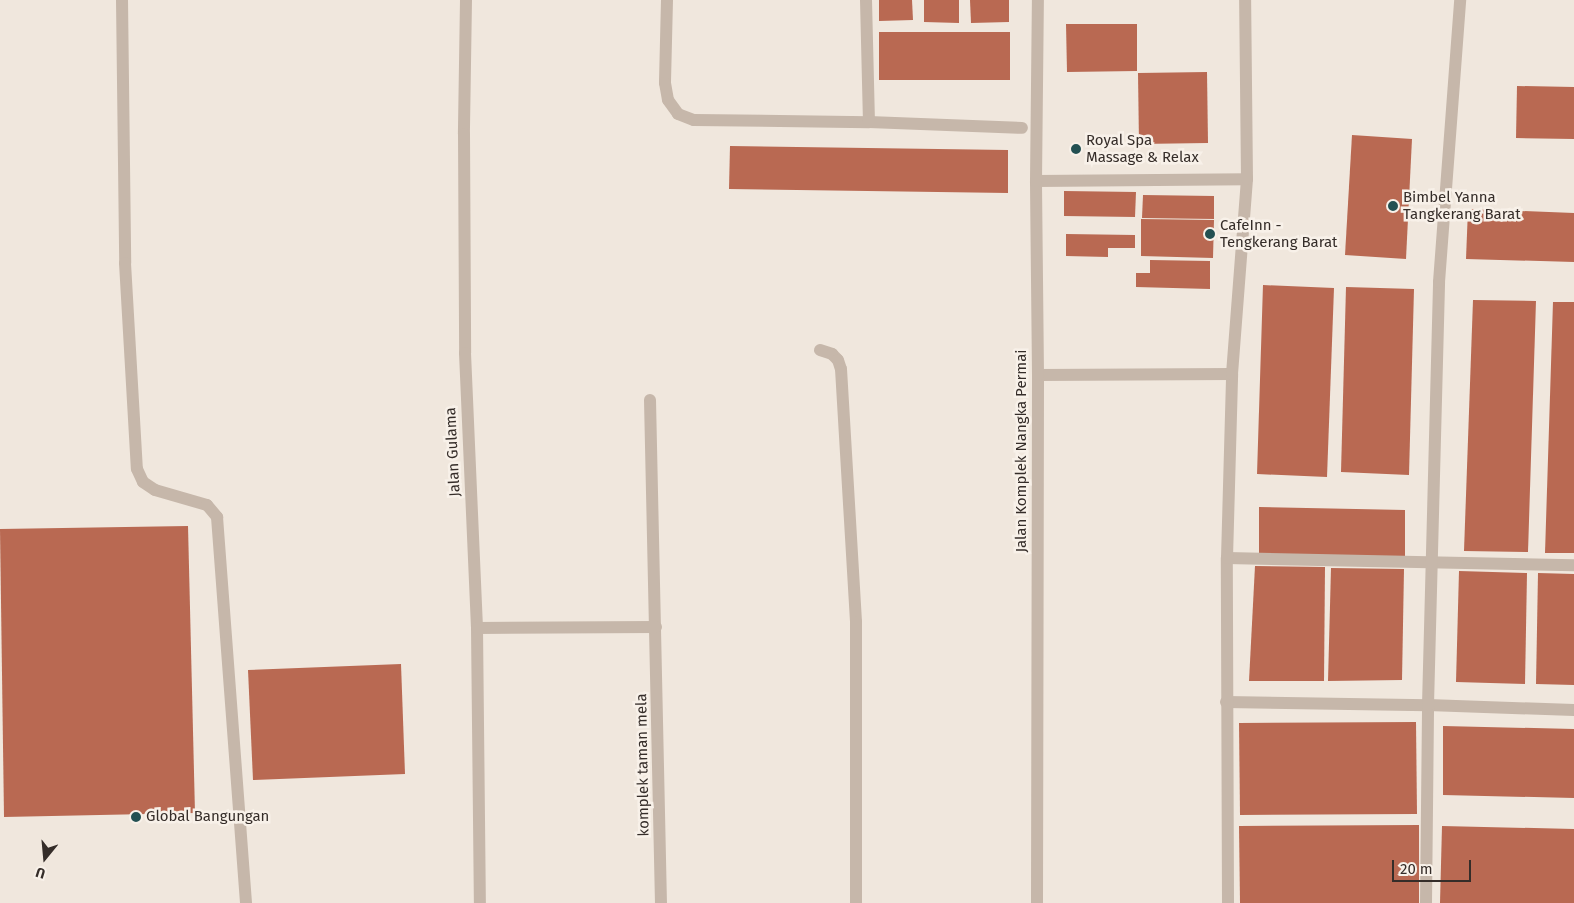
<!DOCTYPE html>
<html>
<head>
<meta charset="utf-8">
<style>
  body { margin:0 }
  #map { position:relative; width:1574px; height:903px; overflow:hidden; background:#f0e7dd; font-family:"Fira Sans",sans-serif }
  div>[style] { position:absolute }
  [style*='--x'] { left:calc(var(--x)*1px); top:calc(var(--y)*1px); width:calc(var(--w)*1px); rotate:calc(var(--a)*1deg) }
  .building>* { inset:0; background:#b96952 }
  .minor>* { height:12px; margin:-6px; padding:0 6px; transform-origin:6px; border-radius:6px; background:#c6b7aa }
  .dots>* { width:14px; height:14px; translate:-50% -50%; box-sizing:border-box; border:2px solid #f8f1e9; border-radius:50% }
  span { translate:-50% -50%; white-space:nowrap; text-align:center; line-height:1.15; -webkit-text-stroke:5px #f8f1e9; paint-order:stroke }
  .poi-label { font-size:15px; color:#352d29 }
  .left { translate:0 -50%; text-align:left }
  .street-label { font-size:15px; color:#352d29 }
  .north { position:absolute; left:20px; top:833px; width:50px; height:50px; -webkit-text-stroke:4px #f8f1e9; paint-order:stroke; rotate:197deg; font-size:14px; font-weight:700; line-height:20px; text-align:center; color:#352d29 }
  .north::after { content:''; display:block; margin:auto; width:18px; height:22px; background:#352d29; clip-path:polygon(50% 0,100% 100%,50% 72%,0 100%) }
  .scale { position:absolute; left:1392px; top:860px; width:79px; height:22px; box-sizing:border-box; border:2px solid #352d29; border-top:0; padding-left:6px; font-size:15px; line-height:18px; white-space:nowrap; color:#352d29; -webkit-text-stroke:4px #f8f1e9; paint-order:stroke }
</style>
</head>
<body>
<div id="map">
  <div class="building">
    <i style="clip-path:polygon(879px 0,912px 0,913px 20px,879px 21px)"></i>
    <i style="clip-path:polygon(924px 0,959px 0,959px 23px,924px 22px)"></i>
    <i style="clip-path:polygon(970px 0,1009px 0,1009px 22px,971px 23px)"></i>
    <i style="clip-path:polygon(1066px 24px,1137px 24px,1137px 71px,1067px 72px)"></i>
    <i style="clip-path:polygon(879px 32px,1010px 32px,1010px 80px,879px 80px)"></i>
    <i style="clip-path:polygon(1207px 72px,1208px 143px,1139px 144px,1138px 73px)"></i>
    <i style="clip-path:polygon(1517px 86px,1574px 87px,1574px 139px,1516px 138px)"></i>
    <i style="clip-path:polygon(1352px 135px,1412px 139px,1406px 259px,1345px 255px)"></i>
    <i style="clip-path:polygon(730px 146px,1008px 150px,1008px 193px,729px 189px)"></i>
    <i style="clip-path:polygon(1064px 191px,1136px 192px,1135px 217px,1064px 216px)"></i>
    <i style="clip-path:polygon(1143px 195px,1214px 196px,1214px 219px,1142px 218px)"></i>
    <i style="clip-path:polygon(1468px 209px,1574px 213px,1574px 262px,1466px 259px)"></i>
    <i style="clip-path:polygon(1141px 219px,1214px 220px,1213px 258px,1141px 256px)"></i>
    <i style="clip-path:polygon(1066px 234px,1135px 235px,1135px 248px,1108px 248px,1108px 257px,1066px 256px)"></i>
    <i style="clip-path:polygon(1150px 260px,1210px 261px,1210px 289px,1136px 287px,1136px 273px,1150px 273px)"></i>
    <i style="clip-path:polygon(1263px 285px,1334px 288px,1327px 477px,1257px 474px)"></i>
    <i style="clip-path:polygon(1346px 287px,1414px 289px,1409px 475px,1341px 472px)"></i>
    <i style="clip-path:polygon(1473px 300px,1536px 301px,1528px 552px,1464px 551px)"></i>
    <i style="clip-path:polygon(1553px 302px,1574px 302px,1574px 553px,1545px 553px)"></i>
    <i style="clip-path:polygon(1259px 507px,1405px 510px,1405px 557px,1259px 554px)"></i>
    <i style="clip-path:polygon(188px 526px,195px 813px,4px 817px,0 529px)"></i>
    <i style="clip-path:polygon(1255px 566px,1325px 567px,1324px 681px,1249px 681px)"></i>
    <i style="clip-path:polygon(1331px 568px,1404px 569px,1402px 680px,1328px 681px)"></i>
    <i style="clip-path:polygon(1459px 571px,1527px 573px,1525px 684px,1456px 682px)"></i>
    <i style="clip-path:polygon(1538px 573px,1574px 574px,1574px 685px,1536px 684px)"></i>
    <i style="clip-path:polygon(401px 664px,405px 774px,253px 780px,248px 670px)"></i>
    <i style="clip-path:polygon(1416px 722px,1417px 814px,1240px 815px,1239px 723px)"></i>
    <i style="clip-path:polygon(1443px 726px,1574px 729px,1574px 798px,1443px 795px)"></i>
    <i style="clip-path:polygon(1419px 825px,1419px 903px,1240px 903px,1239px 826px)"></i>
    <i style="clip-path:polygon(1442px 826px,1574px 829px,1574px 903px,1440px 903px)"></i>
  </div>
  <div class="minor">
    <i style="--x:122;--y:0;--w:263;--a:89.3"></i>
    <i style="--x:125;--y:263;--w:206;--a:86.7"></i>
    <i style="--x:137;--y:469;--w:14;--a:65"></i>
    <i style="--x:143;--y:482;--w:14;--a:34"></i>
    <i style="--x:155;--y:490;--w:54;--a:16.1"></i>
    <i style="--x:207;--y:505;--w:16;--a:50"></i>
    <i style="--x:217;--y:517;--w:387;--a:85.7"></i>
    <i style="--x:466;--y:0;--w:134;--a:90.9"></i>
    <i style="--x:464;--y:134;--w:219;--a:89.7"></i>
    <i style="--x:465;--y:353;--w:275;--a:87.5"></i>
    <i style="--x:477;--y:628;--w:275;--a:89.4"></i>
    <i style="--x:667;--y:0;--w:83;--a:91.4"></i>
    <i style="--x:665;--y:83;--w:17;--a:80"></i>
    <i style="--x:668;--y:100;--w:17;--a:54"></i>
    <i style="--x:678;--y:114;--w:17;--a:21"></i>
    <i style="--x:694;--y:120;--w:175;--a:0.7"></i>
    <i style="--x:869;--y:122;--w:153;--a:2.2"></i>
    <i style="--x:866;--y:0;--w:122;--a:88.6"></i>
    <i style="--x:1036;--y:181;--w:211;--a:-0.5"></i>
    <i style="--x:820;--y:350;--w:13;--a:18"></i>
    <i style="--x:832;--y:354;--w:8;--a:45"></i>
    <i style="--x:838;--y:360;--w:9;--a:72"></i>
    <i style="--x:841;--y:369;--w:253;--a:86.6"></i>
    <i style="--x:856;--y:622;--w:281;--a:90"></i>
    <i style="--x:1038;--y:375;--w:194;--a:-0.3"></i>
    <i style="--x:650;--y:400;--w:503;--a:88.75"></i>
    <i style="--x:1227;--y:558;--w:347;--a:1.2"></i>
    <i style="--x:477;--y:628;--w:179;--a:-0.3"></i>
    <i style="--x:1226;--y:702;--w:202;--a:0.9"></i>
    <i style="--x:1428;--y:705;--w:146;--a:2"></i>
    <i style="--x:1037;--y:903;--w:528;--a:-89.89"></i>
    <i style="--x:1038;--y:375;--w:194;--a:-90.6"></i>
    <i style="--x:1036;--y:181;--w:181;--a:-89.4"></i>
    <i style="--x:1228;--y:903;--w:345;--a:-90.2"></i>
    <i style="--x:1227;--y:558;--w:184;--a:-88.4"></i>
    <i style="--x:1232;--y:374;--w:196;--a:-85.6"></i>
    <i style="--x:1247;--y:179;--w:179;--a:-90.6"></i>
    <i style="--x:1426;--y:903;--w:198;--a:-89.4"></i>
    <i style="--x:1428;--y:705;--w:423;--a:-88.5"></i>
    <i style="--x:1439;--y:282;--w:283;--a:-85.7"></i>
  </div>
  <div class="dots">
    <i style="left:1076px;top:149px;background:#235052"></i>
    <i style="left:1393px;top:206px;background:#235052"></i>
    <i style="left:1210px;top:234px;background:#235052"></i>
    <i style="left:136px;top:817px;background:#235052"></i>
  </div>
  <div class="poi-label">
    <span class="left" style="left:1086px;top:149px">Royal Spa<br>Massage &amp; Relax</span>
    <span class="left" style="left:1403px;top:206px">Bimbel Yanna<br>Tangkerang Barat</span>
    <span class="left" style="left:1220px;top:234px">CafeInn -<br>Tengkerang Barat</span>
    <span class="left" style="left:146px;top:817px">Global Bangungan</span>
  </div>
  <div class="street-label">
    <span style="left:1022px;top:451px;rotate:-90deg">Jalan Komplek Nangka Permai</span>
    <span style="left:453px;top:452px;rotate:-93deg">Jalan Gulama</span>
    <span style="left:643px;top:765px;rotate:-91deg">komplek taman mela</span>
  </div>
  <div class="north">U</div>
  <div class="scale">20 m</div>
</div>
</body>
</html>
